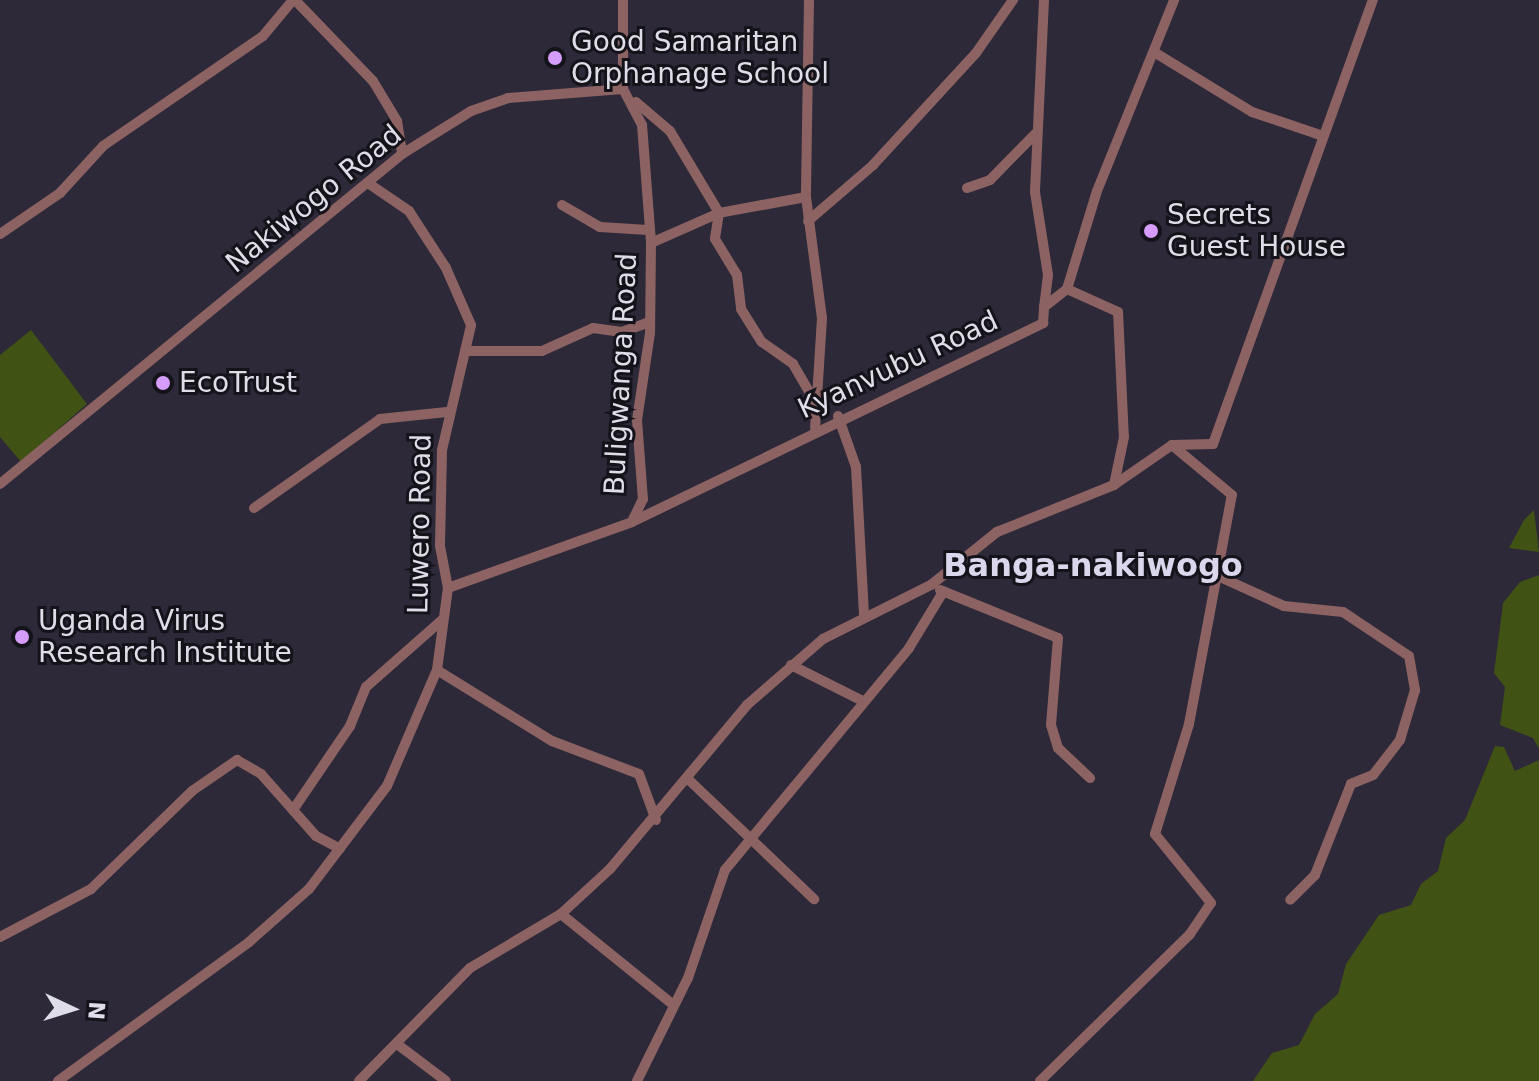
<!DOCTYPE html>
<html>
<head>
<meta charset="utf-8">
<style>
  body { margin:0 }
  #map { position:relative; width:1539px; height:1081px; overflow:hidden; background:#2d2939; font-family:"DejaVu Sans",sans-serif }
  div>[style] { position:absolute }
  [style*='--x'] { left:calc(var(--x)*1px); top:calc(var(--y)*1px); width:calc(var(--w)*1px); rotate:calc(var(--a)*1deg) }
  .green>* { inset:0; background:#405214 }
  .minor>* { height:10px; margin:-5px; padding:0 5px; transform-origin:5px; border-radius:5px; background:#8c6362 }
  .dots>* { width:22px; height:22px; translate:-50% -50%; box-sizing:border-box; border:4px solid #15131a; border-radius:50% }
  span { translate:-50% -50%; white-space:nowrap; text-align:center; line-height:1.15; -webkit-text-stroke:6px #15131a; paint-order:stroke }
  .poi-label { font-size:28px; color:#dfdde8 }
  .left { translate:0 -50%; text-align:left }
  .street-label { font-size:28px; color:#dfdde8 }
  .quarter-label { font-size:32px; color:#dad6ec; font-weight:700 }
  .north { position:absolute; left:32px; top:969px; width:80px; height:80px; -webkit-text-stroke:6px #15131a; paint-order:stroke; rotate:94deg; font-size:22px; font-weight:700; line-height:32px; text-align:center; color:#dfdde8 }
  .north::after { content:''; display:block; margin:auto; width:28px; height:36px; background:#dfdde8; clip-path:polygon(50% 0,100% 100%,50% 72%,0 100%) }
</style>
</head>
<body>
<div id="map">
  <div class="green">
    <i style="clip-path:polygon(31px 330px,87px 404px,21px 462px,0 437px,0 355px)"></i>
    <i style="clip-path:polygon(1534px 510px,1539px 552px,1509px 548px,1524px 520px)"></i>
    <i style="clip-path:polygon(1539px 575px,1539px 749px,1533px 738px,1500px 725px,1505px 687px,1494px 673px,1503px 603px,1520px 582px)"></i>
    <i style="clip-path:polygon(1495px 746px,1504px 747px,1515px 771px,1539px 760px,1539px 1081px,1253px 1081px,1272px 1053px,1299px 1045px,1315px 1014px,1338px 994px,1346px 964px,1379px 915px,1411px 905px,1421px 884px,1438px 871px,1446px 838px,1465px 820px)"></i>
  </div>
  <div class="minor">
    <i style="--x:295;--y:0;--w:112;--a:46.1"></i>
    <i style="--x:373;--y:81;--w:47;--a:59"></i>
    <i style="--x:397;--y:121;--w:33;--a:81"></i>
    <i style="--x:809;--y:0;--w:197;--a:90.9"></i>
    <i style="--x:806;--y:197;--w:122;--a:82.5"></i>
    <i style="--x:822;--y:318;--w:110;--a:93.6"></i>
    <i style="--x:1044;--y:0;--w:192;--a:92.7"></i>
    <i style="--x:1035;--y:192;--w:84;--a:81.1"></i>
    <i style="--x:1048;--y:275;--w:32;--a:97"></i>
    <i style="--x:1154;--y:52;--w:115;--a:31.5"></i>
    <i style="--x:1252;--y:112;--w:72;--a:18.7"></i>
    <i style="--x:623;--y:89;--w:41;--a:62.2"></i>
    <i style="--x:642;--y:125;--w:118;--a:85.6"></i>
    <i style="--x:651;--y:243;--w:90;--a:90.6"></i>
    <i style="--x:650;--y:333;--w:88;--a:98.5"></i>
    <i style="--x:637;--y:420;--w:79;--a:85.7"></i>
    <i style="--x:643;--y:499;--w:25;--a:116"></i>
    <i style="--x:636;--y:102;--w:45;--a:40.5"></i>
    <i style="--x:670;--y:131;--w:96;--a:59.1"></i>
    <i style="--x:719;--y:213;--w:74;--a:156.2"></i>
    <i style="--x:967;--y:188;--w:24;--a:-19"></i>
    <i style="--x:990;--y:180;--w:67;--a:-45.6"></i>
    <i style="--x:806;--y:197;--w:88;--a:169.6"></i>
    <i style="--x:719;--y:213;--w:26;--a:99"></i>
    <i style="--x:715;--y:239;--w:42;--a:58.6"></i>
    <i style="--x:737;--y:275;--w:34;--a:83"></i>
    <i style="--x:741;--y:309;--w:39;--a:58"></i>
    <i style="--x:762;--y:342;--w:38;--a:35"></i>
    <i style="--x:793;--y:364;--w:50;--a:59.8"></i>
    <i style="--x:562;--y:205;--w:44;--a:30.1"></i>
    <i style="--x:600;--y:227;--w:48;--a:3.6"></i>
    <i style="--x:808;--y:221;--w:86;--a:-40.7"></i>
    <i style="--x:873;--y:165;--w:152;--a:-47.4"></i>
    <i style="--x:976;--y:53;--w:65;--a:-55.1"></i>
    <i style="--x:0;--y:234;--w:73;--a:-34.3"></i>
    <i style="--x:60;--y:193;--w:64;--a:-47.5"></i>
    <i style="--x:103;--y:146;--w:194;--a:-34.5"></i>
    <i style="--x:263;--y:36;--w:47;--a:-50.2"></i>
    <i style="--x:1067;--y:289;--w:56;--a:24.3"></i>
    <i style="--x:1118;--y:312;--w:125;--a:87.3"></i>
    <i style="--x:1124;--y:437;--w:49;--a:101.8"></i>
    <i style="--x:465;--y:351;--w:77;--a:0"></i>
    <i style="--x:542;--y:351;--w:56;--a:-24.3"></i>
    <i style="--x:593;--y:328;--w:29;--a:8"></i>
    <i style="--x:622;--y:332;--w:27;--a:-20"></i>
    <i style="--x:838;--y:416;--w:54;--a:70.6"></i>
    <i style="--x:856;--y:467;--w:148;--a:86.9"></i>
    <i style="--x:0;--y:484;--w:520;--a:-39.38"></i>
    <i style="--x:402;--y:154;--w:81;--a:-31.9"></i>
    <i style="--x:471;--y:111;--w:39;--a:-19"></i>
    <i style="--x:508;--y:98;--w:115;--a:-4.5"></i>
    <i style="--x:623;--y:89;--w:89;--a:-90"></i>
    <i style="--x:254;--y:508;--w:154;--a:-35.2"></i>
    <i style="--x:380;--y:419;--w:67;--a:-6"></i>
    <i style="--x:1220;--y:577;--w:70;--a:24.4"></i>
    <i style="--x:1284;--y:606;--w:59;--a:5.8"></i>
    <i style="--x:1343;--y:612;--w:79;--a:33.7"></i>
    <i style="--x:1409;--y:656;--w:35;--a:80"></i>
    <i style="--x:1415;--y:690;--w:52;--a:106.7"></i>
    <i style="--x:1400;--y:740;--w:44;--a:127.6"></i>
    <i style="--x:1373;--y:775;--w:24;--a:158"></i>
    <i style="--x:1351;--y:784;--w:98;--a:111.6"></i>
    <i style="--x:1315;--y:875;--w:35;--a:135"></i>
    <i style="--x:448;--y:588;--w:195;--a:-19.7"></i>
    <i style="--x:632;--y:522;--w:457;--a:-25.8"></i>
    <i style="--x:1043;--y:323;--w:16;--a:-86"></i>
    <i style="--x:1044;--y:307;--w:29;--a:-38"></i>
    <i style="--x:1067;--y:289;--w:102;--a:-73"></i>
    <i style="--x:1097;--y:191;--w:206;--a:-68"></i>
    <i style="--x:940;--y:590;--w:127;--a:22.1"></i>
    <i style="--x:1058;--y:638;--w:87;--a:94.6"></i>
    <i style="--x:1051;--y:725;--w:24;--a:73"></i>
    <i style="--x:1058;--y:748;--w:44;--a:43.2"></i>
    <i style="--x:791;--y:665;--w:78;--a:26.6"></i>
    <i style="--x:437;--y:670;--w:135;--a:31.7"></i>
    <i style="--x:552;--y:741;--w:93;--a:20.8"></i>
    <i style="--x:639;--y:774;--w:49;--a:69.7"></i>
    <i style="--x:689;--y:780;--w:173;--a:43.6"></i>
    <i style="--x:293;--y:810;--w:102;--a:-55.8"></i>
    <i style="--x:350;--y:726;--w:42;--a:-67.7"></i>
    <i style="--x:366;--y:687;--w:101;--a:-41.4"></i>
    <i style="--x:561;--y:914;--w:141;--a:39"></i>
    <i style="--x:0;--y:937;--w:103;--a:-27.8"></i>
    <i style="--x:91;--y:889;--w:141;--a:-44.1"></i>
    <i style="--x:192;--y:791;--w:55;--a:-34.6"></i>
    <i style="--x:237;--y:760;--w:28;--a:30"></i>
    <i style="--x:261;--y:774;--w:83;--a:48.4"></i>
    <i style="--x:316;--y:836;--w:27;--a:28"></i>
    <i style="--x:397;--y:1044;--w:61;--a:37.1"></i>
    <i style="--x:58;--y:1081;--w:236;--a:-36"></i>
    <i style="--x:249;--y:942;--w:80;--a:-41.5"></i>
    <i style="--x:309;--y:889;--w:129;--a:-52.9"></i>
    <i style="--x:387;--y:786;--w:126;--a:-66.7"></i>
    <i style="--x:437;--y:670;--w:83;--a:-82.4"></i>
    <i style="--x:448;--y:588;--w:43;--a:-100.8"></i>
    <i style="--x:440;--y:546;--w:96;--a:-88.8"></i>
    <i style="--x:442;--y:450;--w:128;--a:-76.9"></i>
    <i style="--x:471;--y:325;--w:62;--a:-113.7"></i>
    <i style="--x:446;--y:268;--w:68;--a:-123"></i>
    <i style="--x:409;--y:211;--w:50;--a:-145.7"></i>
    <i style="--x:359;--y:1081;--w:158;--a:-45.5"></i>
    <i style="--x:470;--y:968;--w:106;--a:-30.7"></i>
    <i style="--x:561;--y:914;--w:67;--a:-42.6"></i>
    <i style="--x:610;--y:869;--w:214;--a:-50.1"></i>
    <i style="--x:747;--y:705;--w:101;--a:-41"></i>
    <i style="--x:823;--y:639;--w:121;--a:-26.6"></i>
    <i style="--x:931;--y:585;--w:85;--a:-38.8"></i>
    <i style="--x:997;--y:532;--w:126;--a:-21.9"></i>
    <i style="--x:1114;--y:485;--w:70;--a:-34.6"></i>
    <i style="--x:1172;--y:445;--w:41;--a:-1.4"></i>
    <i style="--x:1213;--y:444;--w:472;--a:-70.2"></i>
    <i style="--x:637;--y:1081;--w:115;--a:-63.7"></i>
    <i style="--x:688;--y:978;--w:114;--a:-71.1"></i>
    <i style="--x:725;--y:870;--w:288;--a:-50.3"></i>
    <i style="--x:909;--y:648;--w:66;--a:-58.7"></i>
    <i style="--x:1040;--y:1081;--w:210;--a:-44.4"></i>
    <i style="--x:1190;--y:934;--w:37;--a:-56"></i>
    <i style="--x:1211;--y:903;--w:89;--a:-129.1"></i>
    <i style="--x:1155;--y:834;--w:115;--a:-72.8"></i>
    <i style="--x:1189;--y:724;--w:233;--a:-79.4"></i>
    <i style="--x:1232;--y:495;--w:78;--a:-140.2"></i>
  </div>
  <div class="dots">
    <i style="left:555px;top:58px;background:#d59cfb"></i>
    <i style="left:1151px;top:231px;background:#d59cfb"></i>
    <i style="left:163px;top:383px;background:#d59cfb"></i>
    <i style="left:22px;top:637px;background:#d59cfb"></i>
  </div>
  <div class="poi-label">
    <span class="left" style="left:571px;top:58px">Good Samaritan<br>Orphanage School</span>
    <span class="left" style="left:1167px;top:231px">Secrets<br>Guest House</span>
    <span class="left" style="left:179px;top:383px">EcoTrust</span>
    <span class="left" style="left:38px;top:637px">Uganda Virus<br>Research Institute</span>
  </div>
  <div class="street-label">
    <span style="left:314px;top:199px;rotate:-39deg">Nakiwogo Road</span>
    <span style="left:898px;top:365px;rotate:-25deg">Kyanvubu Road</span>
    <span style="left:621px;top:374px;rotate:-87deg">Buligwanga Road</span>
    <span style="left:420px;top:524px;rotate:-89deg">Luwero Road</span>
  </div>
  <div class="quarter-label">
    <span style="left:1093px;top:565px">Banga-nakiwogo</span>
  </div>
  <div class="north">N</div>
</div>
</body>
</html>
